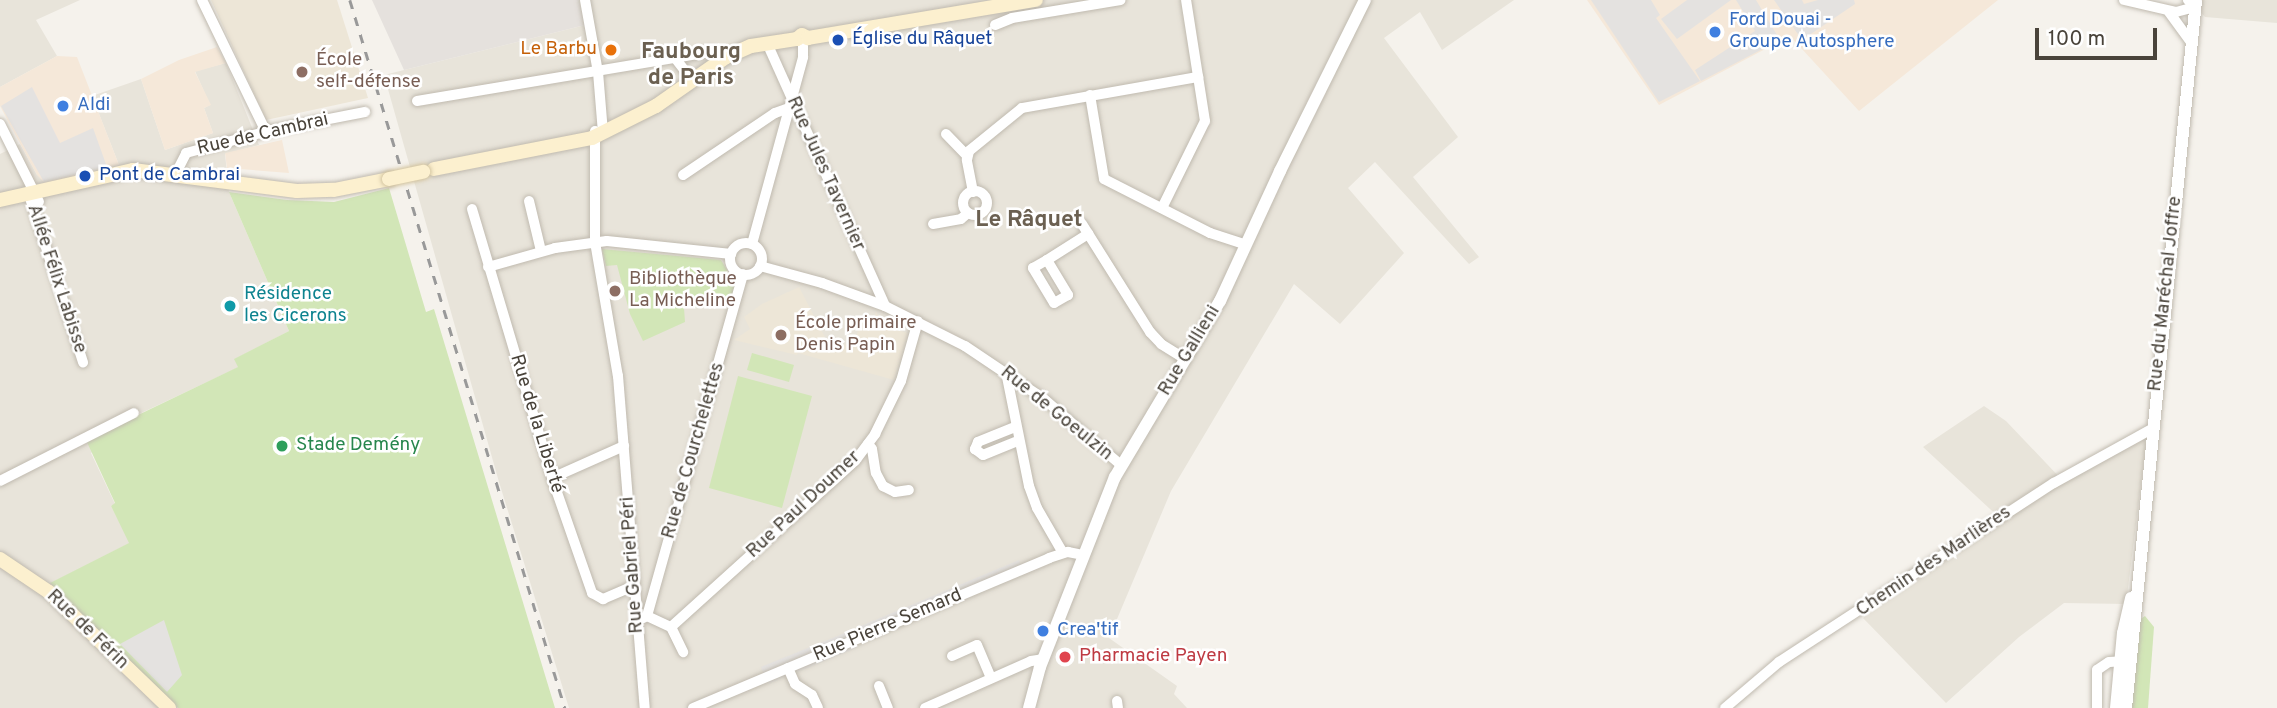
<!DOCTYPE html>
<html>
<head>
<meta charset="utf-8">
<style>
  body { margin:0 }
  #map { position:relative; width:2277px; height:708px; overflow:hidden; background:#f5f2ec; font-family:Overpass,sans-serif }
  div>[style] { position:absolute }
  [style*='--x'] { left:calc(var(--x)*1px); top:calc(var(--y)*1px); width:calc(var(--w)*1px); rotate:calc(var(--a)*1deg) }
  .residential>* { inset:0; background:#e8e4da }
  .commercial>* { inset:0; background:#f5e8d9 }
  .industrial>* { inset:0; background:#e5e1dd }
  .education>* { inset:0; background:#ede6d7 }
  .green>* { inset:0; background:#d2e6b7 }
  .parking>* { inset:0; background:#e4e2e0 }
  .roads { filter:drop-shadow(0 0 2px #c0baaf) drop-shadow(0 0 2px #c0baaf) }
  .minor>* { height:10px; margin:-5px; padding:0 5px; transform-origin:5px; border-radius:5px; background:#fff }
  .minor>.ring { margin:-5px; padding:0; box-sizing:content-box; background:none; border:10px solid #fff; border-radius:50% }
  .tertiary>* { height:12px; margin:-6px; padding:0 6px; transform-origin:6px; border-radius:6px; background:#fff }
  .secondary>* { height:14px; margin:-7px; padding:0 7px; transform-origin:7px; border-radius:7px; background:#fcf0cf }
  .rail>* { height:2.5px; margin-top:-1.25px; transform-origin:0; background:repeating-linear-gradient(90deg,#999 0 9px,transparent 0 18px) }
  .bridges { filter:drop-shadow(0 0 2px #d2c39e) drop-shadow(0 0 2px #d2c39e) }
  .secondary-bridge>* { height:14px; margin:-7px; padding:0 7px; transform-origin:7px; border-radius:7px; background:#fcf0cf }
  .dots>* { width:19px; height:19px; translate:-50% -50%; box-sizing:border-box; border:4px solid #fff; border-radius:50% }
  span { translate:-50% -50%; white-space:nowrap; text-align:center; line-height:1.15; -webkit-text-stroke:5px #fff; paint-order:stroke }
  .shop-label { font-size:19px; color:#366cbe }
  .left { translate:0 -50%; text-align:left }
  .transit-label { font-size:19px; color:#164399 }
  .food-label { font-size:19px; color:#c56008 }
  .right { translate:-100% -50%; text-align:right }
  .education-label { font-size:19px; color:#785e54 }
  .street-label { font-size:19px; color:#49433a }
  .culture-label { font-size:19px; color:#0d838f }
  .leisure-label { font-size:19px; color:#27864d }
  .health-label { font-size:19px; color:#be3a42 }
  .quarter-label { font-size:23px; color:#6b6051; font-weight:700 }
  .scale { position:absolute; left:2035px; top:28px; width:122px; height:32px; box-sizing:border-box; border:4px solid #49433a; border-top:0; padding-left:9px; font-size:21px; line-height:24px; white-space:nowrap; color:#49433a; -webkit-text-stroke:5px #fff; paint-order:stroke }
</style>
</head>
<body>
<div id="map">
  <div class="residential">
    <i style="clip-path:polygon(0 0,80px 0,36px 20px,57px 56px,0 87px)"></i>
    <i style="clip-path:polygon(579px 0,1514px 0,1442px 50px,1420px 12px,1384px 38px,1458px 137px,1413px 177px,1479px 257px,1469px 264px,1375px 162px,1348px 188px,1404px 253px,1340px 324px,1294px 284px,1171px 491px,1109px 638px,1177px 686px,1174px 694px,1187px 708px,569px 708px,499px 482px,384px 75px,585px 25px)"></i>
    <i style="clip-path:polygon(2190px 0,2277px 0,2277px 23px,2205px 17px)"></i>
    <i style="clip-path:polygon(226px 63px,259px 145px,225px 154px,229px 192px,289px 331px,235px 359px,239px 367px,137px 415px,91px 453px,115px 504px,111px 506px,130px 543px,51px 583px,178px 708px,0 708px,0 154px,20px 144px,37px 175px,119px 165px,92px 96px,141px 79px,165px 150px,213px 133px,204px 108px,210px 105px,195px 71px)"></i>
    <i style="clip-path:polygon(1984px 406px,2006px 421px,2064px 482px,2144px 438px,2146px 444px,2126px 604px,2064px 603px,2019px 637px,1946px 703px,1863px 618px,2003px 521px,1923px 447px)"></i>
  </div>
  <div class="commercial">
    <i style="clip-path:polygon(1587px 0,1998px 0,1859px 111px,1790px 36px,1659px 105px)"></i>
    <i style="clip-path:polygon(217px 47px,226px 63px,195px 72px,211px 105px,204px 108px,213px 133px,165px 150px,141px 79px,179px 60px)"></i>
    <i style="clip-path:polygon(57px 56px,77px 57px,119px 165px,45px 183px,37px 175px,0 106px,0 87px)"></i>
    <i style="clip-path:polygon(282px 140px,289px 173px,227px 168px,225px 153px)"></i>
  </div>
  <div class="industrial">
    <i style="clip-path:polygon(372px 0,579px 0,585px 25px,404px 70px)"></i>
  </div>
  <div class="education">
    <i style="clip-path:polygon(211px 0,337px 0,368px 98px,266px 120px)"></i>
    <i style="clip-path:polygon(799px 287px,826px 339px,853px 347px,861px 320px,873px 323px,876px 312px,885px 327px,908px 333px,894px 380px,798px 353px,797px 355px,734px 340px,750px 329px,744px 317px,762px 304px)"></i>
  </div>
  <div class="green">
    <i style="clip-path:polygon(389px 188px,426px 312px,434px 309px,555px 708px,178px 708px,50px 583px,129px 543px,111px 506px,115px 503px,86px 440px,238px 367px,234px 359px,289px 331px,229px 192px,287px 200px,334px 202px)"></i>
    <i style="clip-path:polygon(602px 249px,721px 260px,736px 285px,729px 306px,684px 308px,685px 322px,643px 341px,630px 314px,617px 265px,606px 266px)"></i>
    <i style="clip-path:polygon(752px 353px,794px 365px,789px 382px,747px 370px)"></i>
    <i style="clip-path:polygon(738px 376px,812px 396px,782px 508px,709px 488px)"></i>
    <i style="clip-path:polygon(2145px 616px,2154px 627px,2148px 708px,2128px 708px,2136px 622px)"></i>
  </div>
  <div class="parking">
    <i style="clip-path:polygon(1591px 0,1651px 0,1660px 15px,1656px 18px,1700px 81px,1659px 102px)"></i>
    <i style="clip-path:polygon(1687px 0,1731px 0,1677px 39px,1661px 19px)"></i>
    <i style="clip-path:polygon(1736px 0,1756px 0,1780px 40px,1701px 81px,1695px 70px,1755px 31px)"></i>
    <i style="clip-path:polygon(1774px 0,1802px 0,1804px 4px,1818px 0,1854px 0,1855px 4px,1802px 40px)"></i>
    <i style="clip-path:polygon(32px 87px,60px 143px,93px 128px,107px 167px,44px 182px,1px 106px)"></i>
    <i style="clip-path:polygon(1019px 560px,1022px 566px,864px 633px,861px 626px)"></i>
    <i style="clip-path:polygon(164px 620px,182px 675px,167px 692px,120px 644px)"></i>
    <i style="clip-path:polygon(850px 631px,856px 648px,768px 684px,761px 667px)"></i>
  </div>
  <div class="roads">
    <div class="minor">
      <i style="--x:202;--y:0;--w:147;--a:64.1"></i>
      <i style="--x:585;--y:0;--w:73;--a:79.8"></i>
      <i style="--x:598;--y:72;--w:61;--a:85.3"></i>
      <i style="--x:2124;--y:0;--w:53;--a:13"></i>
      <i style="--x:2176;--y:12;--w:20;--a:-15"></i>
      <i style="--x:2195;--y:7;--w:10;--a:-135"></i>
      <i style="--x:2169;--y:12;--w:37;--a:54"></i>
      <i style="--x:995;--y:25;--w:18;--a:-22"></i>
      <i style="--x:1012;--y:18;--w:110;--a:-9.4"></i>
      <i style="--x:767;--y:43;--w:288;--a:65.8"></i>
      <i style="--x:675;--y:58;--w:29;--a:52"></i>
      <i style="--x:1090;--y:95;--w:85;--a:80.5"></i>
      <i style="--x:1104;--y:179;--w:119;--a:27"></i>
      <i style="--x:1210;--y:233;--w:38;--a:18"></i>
      <i style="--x:417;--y:101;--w:298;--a:-9.5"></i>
      <i style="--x:0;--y:124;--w:87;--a:63.4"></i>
      <i style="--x:595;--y:131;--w:111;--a:90"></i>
      <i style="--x:595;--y:242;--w:136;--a:80.3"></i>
      <i style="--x:618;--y:376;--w:333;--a:85.4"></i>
      <i style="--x:946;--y:134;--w:30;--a:46"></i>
      <i style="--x:683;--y:175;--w:111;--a:-34"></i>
      <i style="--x:775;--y:113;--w:15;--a:-20"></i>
      <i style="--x:174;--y:177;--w:27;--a:-63"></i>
      <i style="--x:186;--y:153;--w:85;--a:-15"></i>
      <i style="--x:268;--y:131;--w:99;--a:-11.1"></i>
      <i class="ring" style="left:963px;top:191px;width:14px;height:14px"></i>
      <i style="--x:973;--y:192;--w:33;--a:-101"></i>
      <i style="--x:967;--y:160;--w:9;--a:-77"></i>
      <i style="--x:969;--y:151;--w:68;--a:-39.1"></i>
      <i style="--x:1022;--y:108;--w:179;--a:-10"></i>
      <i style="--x:29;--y:195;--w:176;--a:72.1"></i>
      <i style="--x:529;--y:201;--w:51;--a:76.5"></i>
      <i style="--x:1162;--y:208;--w:97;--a:-63.7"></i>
      <i style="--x:1205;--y:121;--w:122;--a:-98.9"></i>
      <i style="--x:472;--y:209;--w:281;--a:73.4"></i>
      <i style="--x:552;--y:478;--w:122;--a:70.8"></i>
      <i style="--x:592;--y:593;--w:13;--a:29"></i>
      <i style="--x:603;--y:599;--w:34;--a:-23"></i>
      <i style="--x:933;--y:224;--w:28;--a:-10"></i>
      <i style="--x:961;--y:219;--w:9;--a:-41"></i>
      <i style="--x:1082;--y:224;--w:128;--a:57.8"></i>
      <i style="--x:1150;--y:332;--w:16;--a:47"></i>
      <i style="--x:1161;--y:344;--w:28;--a:32"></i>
      <i class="ring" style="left:730px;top:243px;width:22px;height:22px"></i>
      <i style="--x:752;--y:244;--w:194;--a:-74.7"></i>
      <i style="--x:803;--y:57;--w:11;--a:-90"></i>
      <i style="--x:1047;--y:260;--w:41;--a:59"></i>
      <i style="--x:1068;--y:295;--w:16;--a:150"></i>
      <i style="--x:1054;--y:303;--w:41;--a:-121"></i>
      <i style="--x:1033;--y:268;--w:16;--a:-30"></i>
      <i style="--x:1047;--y:260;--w:49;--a:-32.4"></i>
      <i style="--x:760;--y:266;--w:64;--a:15.3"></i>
      <i style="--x:822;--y:283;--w:67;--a:20.1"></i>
      <i style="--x:885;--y:306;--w:89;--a:26.6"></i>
      <i style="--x:965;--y:346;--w:95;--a:33.9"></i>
      <i style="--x:1044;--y:399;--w:101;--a:40.6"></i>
      <i style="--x:488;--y:267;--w:70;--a:-15.8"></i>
      <i style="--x:555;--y:248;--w:52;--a:-7.7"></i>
      <i style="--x:607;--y:241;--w:125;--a:6"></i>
      <i style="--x:1006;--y:372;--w:116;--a:78.6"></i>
      <i style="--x:1029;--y:486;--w:23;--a:70"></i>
      <i style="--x:1037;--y:508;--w:52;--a:60"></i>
      <i style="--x:1015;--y:427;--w:40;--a:158"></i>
      <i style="--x:978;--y:442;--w:8;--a:113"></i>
      <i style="--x:975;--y:449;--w:10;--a:37"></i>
      <i style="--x:983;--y:455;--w:37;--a:-22"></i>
      <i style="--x:868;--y:444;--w:6;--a:51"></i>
      <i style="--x:872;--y:449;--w:24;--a:81"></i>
      <i style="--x:876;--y:473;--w:15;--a:62"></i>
      <i style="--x:883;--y:486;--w:13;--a:27"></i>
      <i style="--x:895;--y:492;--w:14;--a:-8"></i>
      <i style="--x:552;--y:478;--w:79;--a:-24"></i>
      <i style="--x:0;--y:481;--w:150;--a:-26.9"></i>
      <i style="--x:647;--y:616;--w:26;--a:25"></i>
      <i style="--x:671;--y:627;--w:248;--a:-42.1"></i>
      <i style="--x:855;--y:461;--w:34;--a:-53"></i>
      <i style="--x:875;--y:434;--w:59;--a:-63.9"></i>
      <i style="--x:901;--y:381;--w:62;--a:-74.2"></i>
      <i style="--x:643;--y:618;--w:4;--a:-27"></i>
      <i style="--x:647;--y:616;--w:355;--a:-74.3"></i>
      <i style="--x:671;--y:627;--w:28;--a:64"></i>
      <i style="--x:952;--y:656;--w:27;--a:-24"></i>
      <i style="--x:977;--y:645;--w:36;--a:67"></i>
      <i style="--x:788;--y:668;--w:17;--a:66"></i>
      <i style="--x:795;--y:684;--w:20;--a:33"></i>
      <i style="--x:812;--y:695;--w:14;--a:65"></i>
      <i style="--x:879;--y:686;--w:24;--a:68"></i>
      <i style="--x:1117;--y:701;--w:7;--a:82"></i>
      <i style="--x:693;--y:708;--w:386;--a:-22.8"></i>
      <i style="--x:1049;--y:558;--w:20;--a:-18"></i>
      <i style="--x:1068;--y:552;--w:16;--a:11"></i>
      <i style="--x:925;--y:708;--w:116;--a:-23.9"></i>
      <i style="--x:1031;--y:661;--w:13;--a:-9"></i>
      <i style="--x:1725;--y:708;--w:71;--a:-40.4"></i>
      <i style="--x:1779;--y:662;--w:328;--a:-33.1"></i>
      <i style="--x:2054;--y:483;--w:112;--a:-28.9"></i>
      <i style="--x:2097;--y:708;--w:38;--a:-90"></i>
      <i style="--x:2097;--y:670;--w:14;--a:-34"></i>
      <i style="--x:2109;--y:662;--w:18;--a:-3"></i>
    </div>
    <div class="tertiary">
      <i style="--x:1029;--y:708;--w:42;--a:-75"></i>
      <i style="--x:1040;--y:667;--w:204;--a:-68.5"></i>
      <i style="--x:1115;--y:477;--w:205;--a:-59.2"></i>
      <i style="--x:1220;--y:301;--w:143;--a:-65.2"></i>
      <i style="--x:1280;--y:171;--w:191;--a:-63.6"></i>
      <i style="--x:2116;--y:708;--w:75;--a:-84.7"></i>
      <i style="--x:2123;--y:633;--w:36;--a:-77"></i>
      <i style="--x:2126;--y:708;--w:711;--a:-84.35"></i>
    </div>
    <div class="secondary">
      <i style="--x:434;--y:169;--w:161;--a:-11.1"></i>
      <i style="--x:592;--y:138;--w:72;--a:-26.6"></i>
      <i style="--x:656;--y:106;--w:85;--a:-35"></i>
      <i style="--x:726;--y:57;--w:27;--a:-24"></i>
      <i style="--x:751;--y:46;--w:47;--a:-8.7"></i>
      <i style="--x:797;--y:39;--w:6;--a:-39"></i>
      <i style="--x:802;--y:35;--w:7;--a:27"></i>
      <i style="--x:808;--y:38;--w:231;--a:-9.5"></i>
      <i style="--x:0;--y:200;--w:136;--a:-12.7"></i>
      <i style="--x:133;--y:170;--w:165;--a:7.3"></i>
      <i style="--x:297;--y:191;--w:37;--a:-2"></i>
      <i style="--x:334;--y:190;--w:56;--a:-11.3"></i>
      <i style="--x:0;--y:559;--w:59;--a:34"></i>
      <i style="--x:49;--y:592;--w:167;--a:44"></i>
    </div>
  </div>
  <div class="rail">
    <i style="--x:350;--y:0;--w:740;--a:73.11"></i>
  </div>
  <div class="bridges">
    <div class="secondary-bridge">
      <i style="--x:389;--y:179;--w:35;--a:-12"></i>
    </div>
  </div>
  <div class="dots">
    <i style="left:1715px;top:32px;background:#3f7fe0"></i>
    <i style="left:838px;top:40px;background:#1a4fb4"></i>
    <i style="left:611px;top:50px;background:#e8710a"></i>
    <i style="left:302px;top:72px;background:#8d6e63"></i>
    <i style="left:63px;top:106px;background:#3f7fe0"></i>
    <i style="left:85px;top:176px;background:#1a4fb4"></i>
    <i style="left:615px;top:291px;background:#8d6e63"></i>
    <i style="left:230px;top:306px;background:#0f9aa8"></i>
    <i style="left:781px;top:335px;background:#8d6e63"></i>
    <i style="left:282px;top:446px;background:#2e9e5b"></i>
    <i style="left:1043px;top:631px;background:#3f7fe0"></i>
    <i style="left:1065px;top:657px;background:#e0444e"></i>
  </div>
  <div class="shop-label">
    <span class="left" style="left:1729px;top:32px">Ford Douai -<br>Groupe Autosphere</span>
    <span class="left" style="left:77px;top:106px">Aldi</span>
    <span class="left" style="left:1057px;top:631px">Crea'tif</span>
  </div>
  <div class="transit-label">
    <span class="left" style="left:852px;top:40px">Église du Râquet</span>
    <span class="left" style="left:99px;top:176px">Pont de Cambrai</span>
  </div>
  <div class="food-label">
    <span class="right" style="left:597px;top:50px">Le Barbu</span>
  </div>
  <div class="education-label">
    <span class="left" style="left:316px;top:72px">École<br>self-défense</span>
    <span class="left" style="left:629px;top:291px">Bibliothèque<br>La Micheline</span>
    <span class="left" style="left:795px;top:335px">École primaire<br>Denis Papin</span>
  </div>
  <div class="street-label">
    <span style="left:263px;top:135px;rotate:-13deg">Rue de Cambrai</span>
    <span style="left:825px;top:174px;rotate:66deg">Rue Jules Tavernier</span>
    <span style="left:56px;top:279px;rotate:72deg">Allée Félix Labisse</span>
    <span style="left:2166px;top:294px;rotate:-84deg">Rue du Maréchal Joffre</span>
    <span style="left:1190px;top:351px;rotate:-59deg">Rue Gallieni</span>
    <span style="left:1056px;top:414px;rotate:39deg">Rue de Goeulzin</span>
    <span style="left:536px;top:424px;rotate:73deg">Rue de la Liberté</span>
    <span style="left:694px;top:451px;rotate:-74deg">Rue de Courchelettes</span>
    <span style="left:804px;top:505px;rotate:-43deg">Rue Paul Doumer</span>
    <span style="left:1934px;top:562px;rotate:-34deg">Chemin des Marlières</span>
    <span style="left:633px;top:565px;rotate:-94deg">Rue Gabriel Péri</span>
    <span style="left:888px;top:626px;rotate:-23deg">Rue Pierre Semard</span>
    <span style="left:87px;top:630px;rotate:44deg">Rue de Férin</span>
  </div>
  <div class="culture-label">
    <span class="left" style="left:244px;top:306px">Résidence<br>les Cicerons</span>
  </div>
  <div class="leisure-label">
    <span class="left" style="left:296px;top:446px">Stade Demény</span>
  </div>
  <div class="health-label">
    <span class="left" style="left:1079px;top:657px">Pharmacie Payen</span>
  </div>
  <div class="quarter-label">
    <span style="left:691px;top:66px">Faubourg<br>de Paris</span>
    <span style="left:1029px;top:221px">Le Râquet</span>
  </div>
  <div class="scale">100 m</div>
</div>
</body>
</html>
